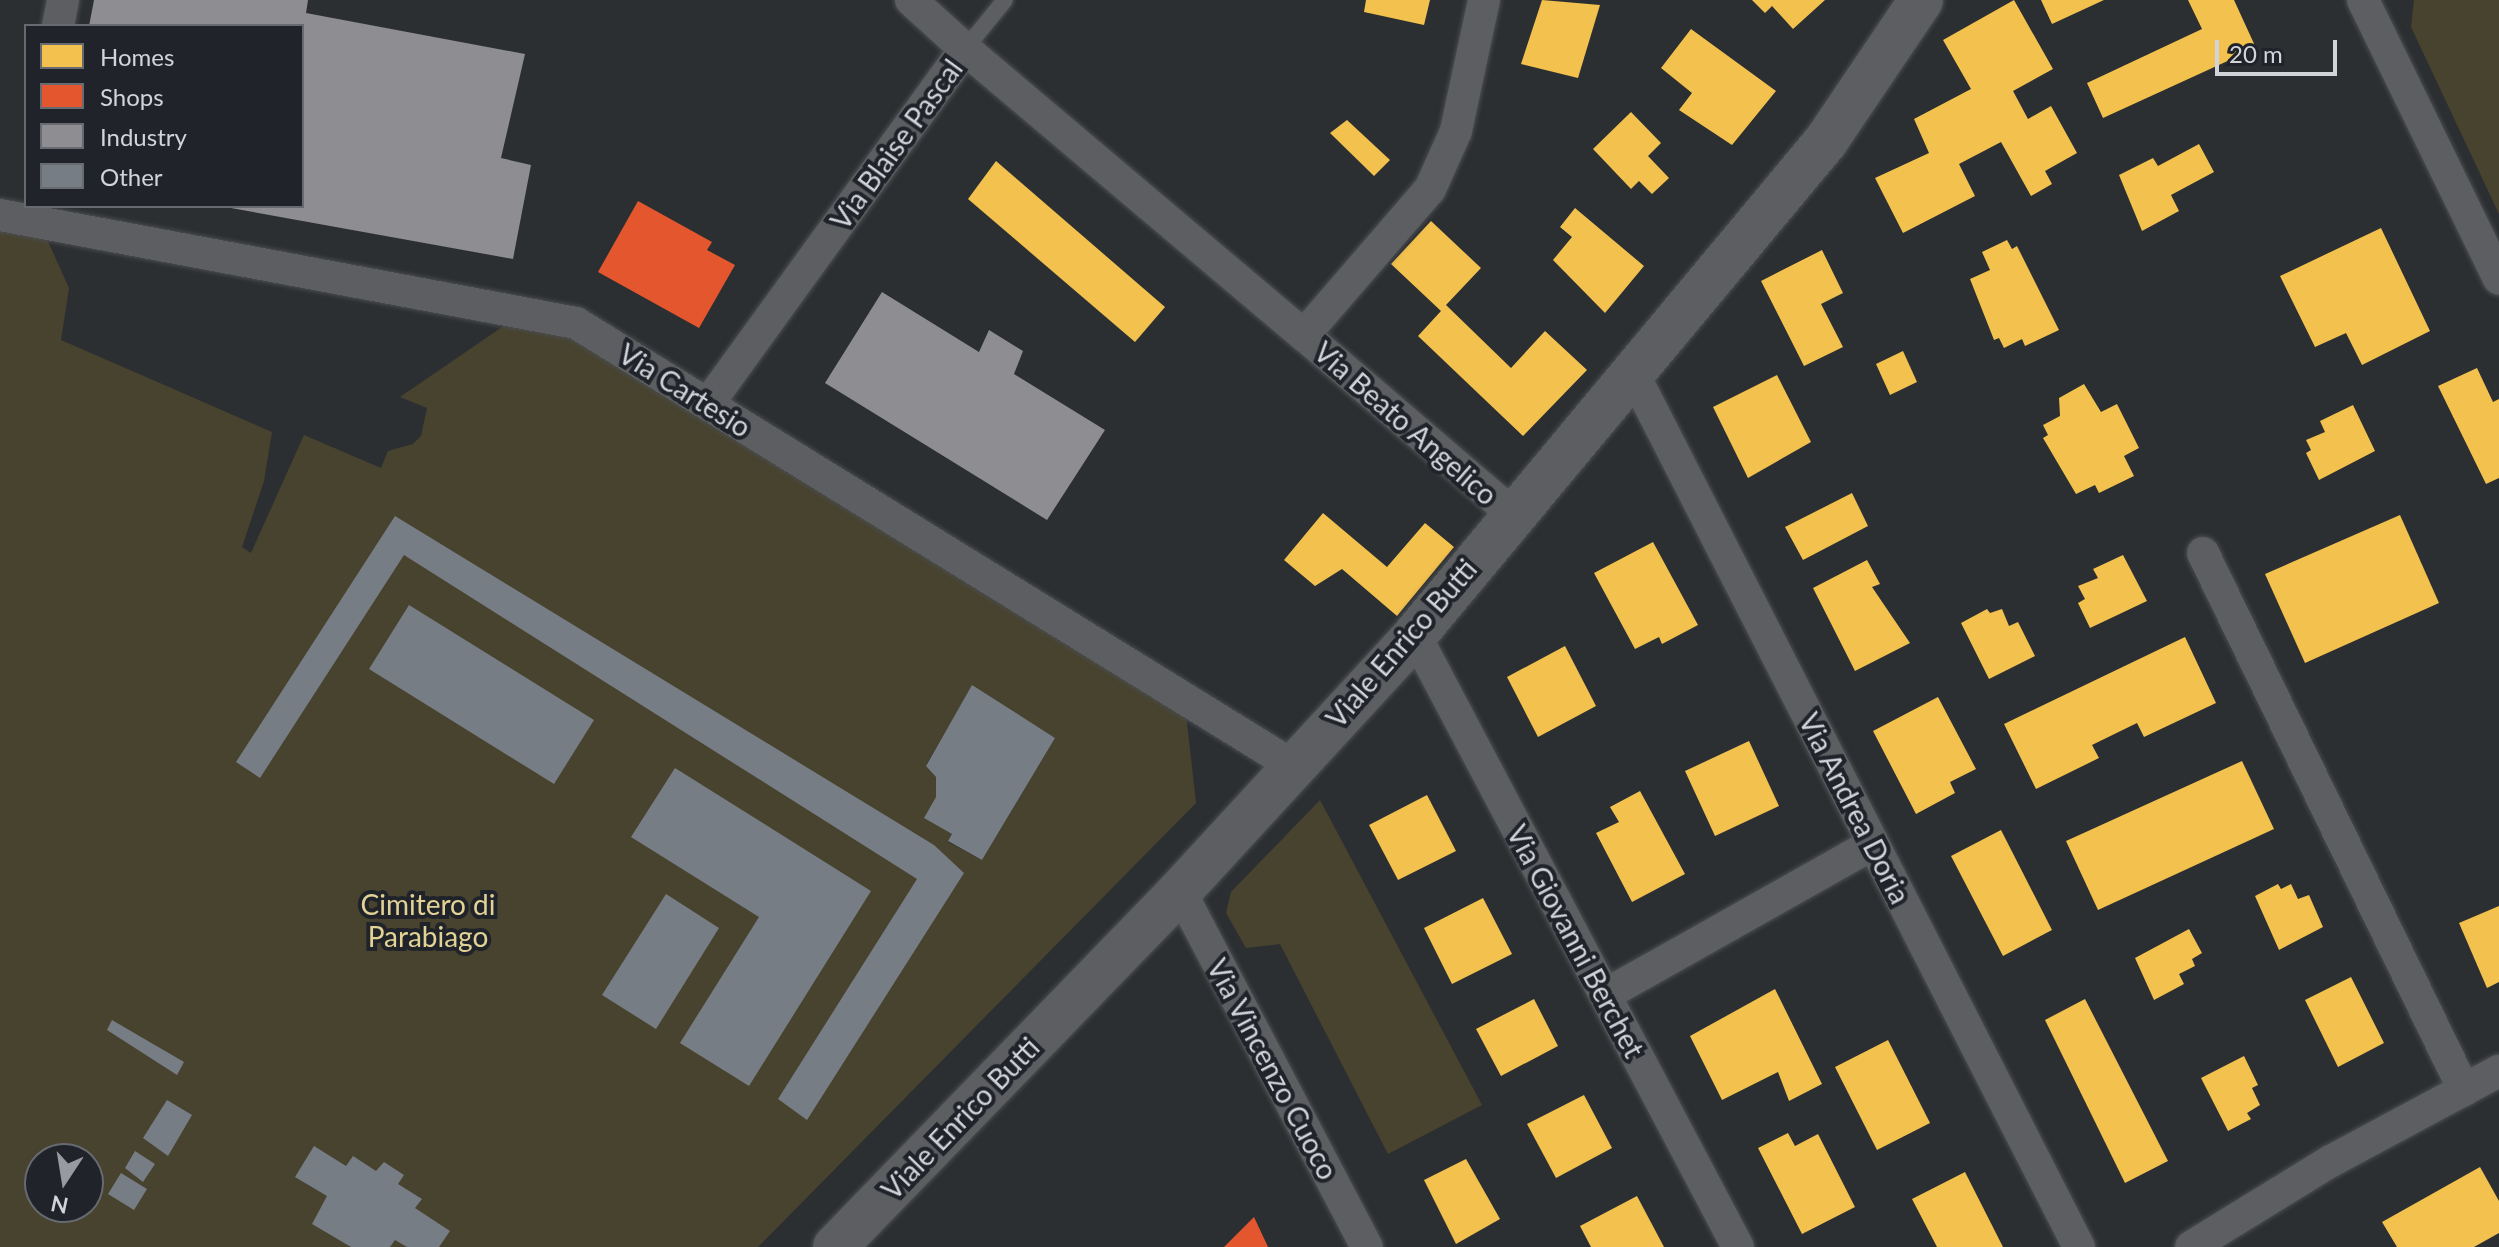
<!DOCTYPE html>
<html>
<head>
<meta charset="utf-8">
<style>
  body { margin:0 }
  #map { position:relative; width:2499px; height:1247px; overflow:hidden; background:#2c2f32; font-family:Lato,sans-serif }
  div>[style] { position:absolute }
  [style*='--x'] { left:calc(var(--x)*1px); top:calc(var(--y)*1px); width:calc(var(--w)*1px); rotate:calc(var(--a)*1deg) }
  .green>* { inset:0; background:#48432f }
  .homes>* { inset:0; background:#f2c14e }
  .shops>* { inset:0; background:#e4572e }
  .industry>* { inset:0; background:#8d8d92 }
  .building>* { inset:0; background:#777d84 }
  .roads { filter:drop-shadow(0 0 2px #4a4d4f) drop-shadow(0 0 2px #4a4d4f) }
  .lane>* { height:16px; margin:-8px; padding:0 8px; transform-origin:8px; border-radius:8px; background:#5c5e61 }
  .street>* { height:32px; margin:-16px; padding:0 16px; transform-origin:16px; border-radius:16px; background:#5c5e61 }
  .secondary>* { height:44px; margin:-22px; padding:0 22px; transform-origin:22px; border-radius:22px; background:#5c5e61 }
  span { translate:-50% -50%; white-space:nowrap; text-align:center; line-height:1.15; -webkit-text-stroke:8px #20242a; paint-order:stroke }
  .street-label { font-size:28px; color:#d1d4d8 }
  .park-label { font-size:28px; color:#e2d395 }
  .legend { position:absolute; left:24px; top:24px; width:280px; height:184px; box-sizing:border-box; background:#20242a; border:2px solid #676a70; margin:0; padding:10px 14px; list-style:none; font-size:24px; color:#d1d4d8 }
  .legend li { display:flex; align-items:center; gap:16px; height:40px }
  .legend b { width:40px; border:2px solid #676a70 }
  .north { position:absolute; left:24px; top:1143px; width:80px; height:80px; box-sizing:border-box; background:#20242a; border:2px solid #676a70; border-radius:50%; rotate:192deg; font-size:22px; font-weight:700; line-height:32px; text-align:center; color:#d1d4d8 }
  .north::after { content:''; display:block; margin:auto; width:28px; height:36px; background:#979a9e; clip-path:polygon(50% 0,100% 100%,50% 72%,0 100%) }
  .scale { position:absolute; left:2215px; top:40px; width:122px; height:36px; box-sizing:border-box; border:4px solid #d1d4d8; border-top:0; padding-left:10px; font-size:24px; line-height:28px; white-space:nowrap; color:#d1d4d8; -webkit-text-stroke:6px #20242a; paint-order:stroke }
</style>
</head>
<body>
<div id="map">
  <div class="green">
    <i style="clip-path:polygon(2414px 0,2499px 0,2499px 214px,2411px 27px)"></i>
    <i style="clip-path:polygon(evenodd,0 228px,46px 237px,69px 288px,61px 340px,272px 432px,264px 481px,242px 547px,251px 553px,304px 435px,381px 468px,388px 451px,413px 444px,421px 436px,427px 408px,400px 397px,512px 320px,574px 337px,1186px 714px,1196px 803px,758px 1247px,0 1247px,0 228px,972px 686px,1055px 738px,982px 860px,948px 842px,952px 834px,925px 818px,936px 797px,936px 777px,926px 765px,972px 686px,0 228px,40px 1159px,88px 1159px,88px 1207px,40px 1207px,40px 1159px)"></i>
    <i style="clip-path:polygon(1320px 800px,1482px 1105px,1388px 1154px,1280px 944px,1246px 948px,1226px 913px,1231px 892px)"></i>
  </div>
  <div class="homes">
    <i style="clip-path:polygon(1366px 0,1430px 0,1424px 25px,1364px 12px)"></i>
    <i style="clip-path:polygon(1542px 0,1600px 5px,1578px 78px,1521px 64px)"></i>
    <i style="clip-path:polygon(1752px 0,1825px 0,1793px 29px,1772px 6px,1765px 13px)"></i>
    <i style="clip-path:polygon(2014px 0,2053px 69px,2013px 91px,2028px 119px,2051px 106px,2077px 153px,2045px 171px,2052px 184px,2031px 196px,2001px 142px,1959px 164px,1975px 196px,1903px 233px,1875px 178px,1929px 153px,1914px 119px,1971px 89px,1943px 40px)"></i>
    <i style="clip-path:polygon(2041px 0,2104px 0,2052px 24px)"></i>
    <i style="clip-path:polygon(2188px 0,2234px 0,2256px 48px,2103px 118px,2087px 83px,2202px 29px)"></i>
    <i style="clip-path:polygon(1691px 29px,1776px 91px,1732px 145px,1679px 110px,1692px 93px,1661px 68px)"></i>
    <i style="clip-path:polygon(1631px 112px,1661px 143px,1648px 156px,1669px 178px,1652px 194px,1639px 181px,1631px 189px,1593px 149px)"></i>
    <i style="clip-path:polygon(1347px 120px,1390px 160px,1374px 176px,1330px 133px)"></i>
    <i style="clip-path:polygon(2199px 144px,2214px 172px,2171px 195px,2179px 211px,2142px 231px,2119px 175px,2153px 158px,2158px 166px)"></i>
    <i style="clip-path:polygon(996px 161px,1165px 307px,1135px 342px,968px 199px)"></i>
    <i style="clip-path:polygon(1575px 208px,1644px 266px,1605px 313px,1553px 260px,1572px 237px,1560px 227px)"></i>
    <i style="clip-path:polygon(1431px 221px,1481px 268px,1446px 305px,1511px 368px,1545px 331px,1587px 370px,1523px 436px,1418px 336px,1441px 311px,1391px 264px)"></i>
    <i style="clip-path:polygon(2381px 228px,2430px 331px,2362px 365px,2346px 333px,2315px 347px,2280px 276px)"></i>
    <i style="clip-path:polygon(2007px 240px,2012px 249px,2017px 246px,2059px 330px,2025px 346px,2022px 339px,2004px 348px,1999px 338px,1994px 340px,1970px 279px,1990px 270px,1982px 252px)"></i>
    <i style="clip-path:polygon(1822px 250px,1843px 293px,1821px 304px,1843px 347px,1804px 366px,1761px 281px)"></i>
    <i style="clip-path:polygon(1903px 351px,1917px 382px,1890px 395px,1876px 364px)"></i>
    <i style="clip-path:polygon(2477px 368px,2493px 402px,2499px 399px,2499px 478px,2486px 484px,2438px 386px)"></i>
    <i style="clip-path:polygon(1777px 375px,1811px 442px,1748px 478px,1713px 407px)"></i>
    <i style="clip-path:polygon(2084px 384px,2101px 412px,2117px 404px,2139px 448px,2124px 456px,2134px 476px,2099px 493px,2095px 485px,2076px 494px,2043px 438px,2048px 435px,2043px 425px,2060px 416px,2059px 398px)"></i>
    <i style="clip-path:polygon(2353px 405px,2375px 451px,2319px 480px,2306px 453px,2311px 450px,2306px 440px,2325px 432px,2320px 421px)"></i>
    <i style="clip-path:polygon(1852px 493px,1868px 526px,1803px 560px,1785px 527px)"></i>
    <i style="clip-path:polygon(1323px 513px,1387px 567px,1425px 523px,1454px 547px,1397px 616px,1342px 569px,1315px 586px,1284px 560px)"></i>
    <i style="clip-path:polygon(2400px 515px,2439px 603px,2305px 663px,2265px 574px)"></i>
    <i style="clip-path:polygon(1653px 542px,1698px 625px,1662px 644px,1659px 637px,1635px 649px,1594px 573px)"></i>
    <i style="clip-path:polygon(2123px 555px,2147px 601px,2090px 628px,2078px 603px,2085px 599px,2078px 586px,2098px 578px,2093px 569px)"></i>
    <i style="clip-path:polygon(1867px 560px,1880px 584px,1872px 587px,1910px 643px,1855px 671px,1813px 588px)"></i>
    <i style="clip-path:polygon(1987px 609px,1990px 613px,2002px 609px,2009px 626px,2018px 622px,2035px 656px,1989px 679px,1961px 623px)"></i>
    <i style="clip-path:polygon(2185px 637px,2216px 703px,2144px 737px,2137px 723px,2092px 745px,2099px 758px,2036px 789px,2004px 724px)"></i>
    <i style="clip-path:polygon(1565px 646px,1596px 706px,1538px 737px,1507px 677px)"></i>
    <i style="clip-path:polygon(1938px 697px,1976px 769px,1950px 782px,1955px 793px,1916px 814px,1873px 731px)"></i>
    <i style="clip-path:polygon(1749px 741px,1779px 806px,1715px 836px,1685px 771px)"></i>
    <i style="clip-path:polygon(2242px 761px,2274px 829px,2098px 910px,2066px 841px)"></i>
    <i style="clip-path:polygon(1640px 791px,1685px 874px,1632px 902px,1596px 833px,1619px 822px,1610px 807px)"></i>
    <i style="clip-path:polygon(1427px 795px,1456px 851px,1398px 880px,1369px 825px)"></i>
    <i style="clip-path:polygon(2001px 830px,2052px 930px,2003px 956px,1951px 856px)"></i>
    <i style="clip-path:polygon(2278px 884px,2281px 889px,2291px 884px,2298px 899px,2309px 895px,2323px 927px,2279px 950px,2255px 896px)"></i>
    <i style="clip-path:polygon(1483px 898px,1512px 954px,1452px 984px,1424px 928px)"></i>
    <i style="clip-path:polygon(2499px 906px,2499px 982px,2487px 988px,2459px 923px)"></i>
    <i style="clip-path:polygon(2189px 929px,2202px 953px,2192px 959px,2195px 966px,2179px 974px,2184px 984px,2154px 1000px,2135px 958px)"></i>
    <i style="clip-path:polygon(2351px 977px,2384px 1043px,2338px 1067px,2305px 1000px)"></i>
    <i style="clip-path:polygon(1775px 989px,1822px 1084px,1789px 1101px,1778px 1072px,1722px 1100px,1690px 1036px)"></i>
    <i style="clip-path:polygon(1534px 999px,1558px 1046px,1501px 1076px,1476px 1029px)"></i>
    <i style="clip-path:polygon(2085px 999px,2168px 1161px,2125px 1183px,2045px 1020px)"></i>
    <i style="clip-path:polygon(1888px 1040px,1930px 1123px,1877px 1150px,1835px 1067px)"></i>
    <i style="clip-path:polygon(2244px 1056px,2258px 1085px,2252px 1088px,2260px 1105px,2247px 1113px,2251px 1119px,2228px 1131px,2201px 1078px)"></i>
    <i style="clip-path:polygon(1584px 1095px,1612px 1148px,1556px 1178px,1527px 1124px)"></i>
    <i style="clip-path:polygon(1788px 1133px,1795px 1146px,1818px 1134px,1855px 1207px,1802px 1234px,1758px 1148px)"></i>
    <i style="clip-path:polygon(1466px 1159px,1500px 1219px,1456px 1244px,1424px 1180px)"></i>
    <i style="clip-path:polygon(2480px 1167px,2499px 1201px,2499px 1233px,2474px 1247px,2397px 1247px,2382px 1222px)"></i>
    <i style="clip-path:polygon(1965px 1172px,2003px 1247px,1937px 1247px,1912px 1199px)"></i>
    <i style="clip-path:polygon(1637px 1196px,1664px 1247px,1591px 1247px,1580px 1226px)"></i>
  </div>
  <div class="shops">
    <i style="clip-path:polygon(638px 201px,712px 242px,707px 250px,735px 265px,699px 328px,598px 272px)"></i>
    <i style="clip-path:polygon(1254px 1217px,1268px 1247px,1224px 1247px)"></i>
  </div>
  <div class="industry">
    <i style="clip-path:polygon(94px 0,308px 0,306px 13px,525px 54px,501px 158px,531px 165px,513px 259px,231px 208px,302px 206px,302px 26px,89px 26px)"></i>
    <i style="clip-path:polygon(882px 292px,979px 352px,989px 330px,1023px 351px,1014px 374px,1105px 430px,1047px 520px,825px 383px)"></i>
  </div>
  <div class="building">
    <i style="clip-path:polygon(395px 516px,934px 845px,964px 873px,807px 1120px,778px 1099px,917px 879px,404px 555px,260px 778px,236px 762px)"></i>
    <i style="clip-path:polygon(409px 605px,594px 720px,554px 784px,369px 669px)"></i>
    <i style="clip-path:polygon(972px 685px,1055px 738px,982px 860px,948px 841px,952px 834px,924px 818px,936px 797px,936px 777px,926px 766px)"></i>
    <i style="clip-path:polygon(675px 768px,871px 891px,749px 1086px,680px 1043px,759px 917px,631px 837px)"></i>
    <i style="clip-path:polygon(666px 894px,719px 928px,656px 1029px,602px 995px)"></i>
    <i style="clip-path:polygon(112px 1020px,184px 1062px,177px 1075px,107px 1030px)"></i>
    <i style="clip-path:polygon(167px 1100px,192px 1115px,168px 1156px,143px 1138px)"></i>
    <i style="clip-path:polygon(314px 1146px,346px 1166px,353px 1156px,376px 1171px,384px 1162px,404px 1175px,398px 1184px,422px 1199px,415px 1208px,450px 1231px,439px 1247px,407px 1247px,395px 1240px,390px 1247px,351px 1247px,312px 1224px,327px 1196px,295px 1177px)"></i>
    <i style="clip-path:polygon(135px 1151px,155px 1164px,143px 1182px,125px 1168px)"></i>
    <i style="clip-path:polygon(121px 1173px,147px 1189px,134px 1210px,108px 1194px)"></i>
  </div>
  <div class="roads">
    <div class="lane">
      <i style="--x:965;--y:49;--w:63;--a:-50.8"></i>
    </div>
    <div class="street">
      <i style="--x:911;--y:0;--w:73;--a:42.2"></i>
      <i style="--x:1484;--y:0;--w:134;--a:102.1"></i>
      <i style="--x:1456;--y:131;--w:64;--a:114.1"></i>
      <i style="--x:1430;--y:189;--w:193;--a:130.8"></i>
      <i style="--x:1304;--y:335;--w:275;--a:40.6"></i>
      <i style="--x:2363;--y:0;--w:310;--a:64"></i>
      <i style="--x:58;--y:26;--w:26;--a:-79"></i>
      <i style="--x:0;--y:215;--w:586;--a:10.62"></i>
      <i style="--x:576;--y:323;--w:841;--a:31.69"></i>
      <i style="--x:1631;--y:369;--w:986;--a:62.97"></i>
      <i style="--x:708;--y:404;--w:438;--a:-54.1"></i>
      <i style="--x:965;--y:49;--w:444;--a:40.2"></i>
      <i style="--x:2203;--y:553;--w:597;--a:64.08"></i>
      <i style="--x:1415;--y:635;--w:692;--a:62.18"></i>
      <i style="--x:1180;--y:891;--w:402;--a:62.3"></i>
      <i style="--x:1605;--y:995;--w:308;--a:-29.4"></i>
      <i style="--x:2191;--y:1247;--w:164;--a:-31.6"></i>
      <i style="--x:2331;--y:1161;--w:191;--a:-28.2"></i>
    </div>
    <div class="secondary">
      <i style="--x:835;--y:1247;--w:496;--a:-45.9"></i>
      <i style="--x:1180;--y:891;--w:348;--a:-47.4"></i>
      <i style="--x:1415;--y:635;--w:643;--a:-50.24"></i>
      <i style="--x:1826;--y:141;--w:170;--a:-56"></i>
    </div>
  </div>
  <div class="street-label">
    <span style="left:896px;top:144px;rotate:-54deg">Via Blaise Pascal</span>
    <span style="left:685px;top:390px;rotate:32deg">Via Cartesio</span>
    <span style="left:1406px;top:423px;rotate:41deg">Via Beato Angelico</span>
    <span style="left:1401px;top:643px;rotate:-49deg">Viale Enrico Butti</span>
    <span style="left:1855px;top:808px;rotate:63deg">Via Andrea Doria</span>
    <span style="left:1576px;top:941px;rotate:62deg">Via Giovanni Berchet</span>
    <span style="left:1273px;top:1069px;rotate:62deg">Via Vincenzo Cuoco</span>
    <span style="left:960px;top:1118px;rotate:-46deg">Viale Enrico Butti</span>
  </div>
  <div class="park-label">
    <span style="left:428px;top:920px">Cimitero di<br>Parabiago</span>
  </div>
  <ul class="legend">
  <li><b style="height:22px;background:#f2c14e"></b>Homes</li>
  <li><b style="height:22px;background:#e4572e"></b>Shops</li>
  <li><b style="height:22px;background:#8d8d92"></b>Industry</li>
  <li><b style="height:22px;background:#777d84"></b>Other</li>
  </ul>
  <div class="north">N</div>
  <div class="scale">20 m</div>
</div>
</body>
</html>
